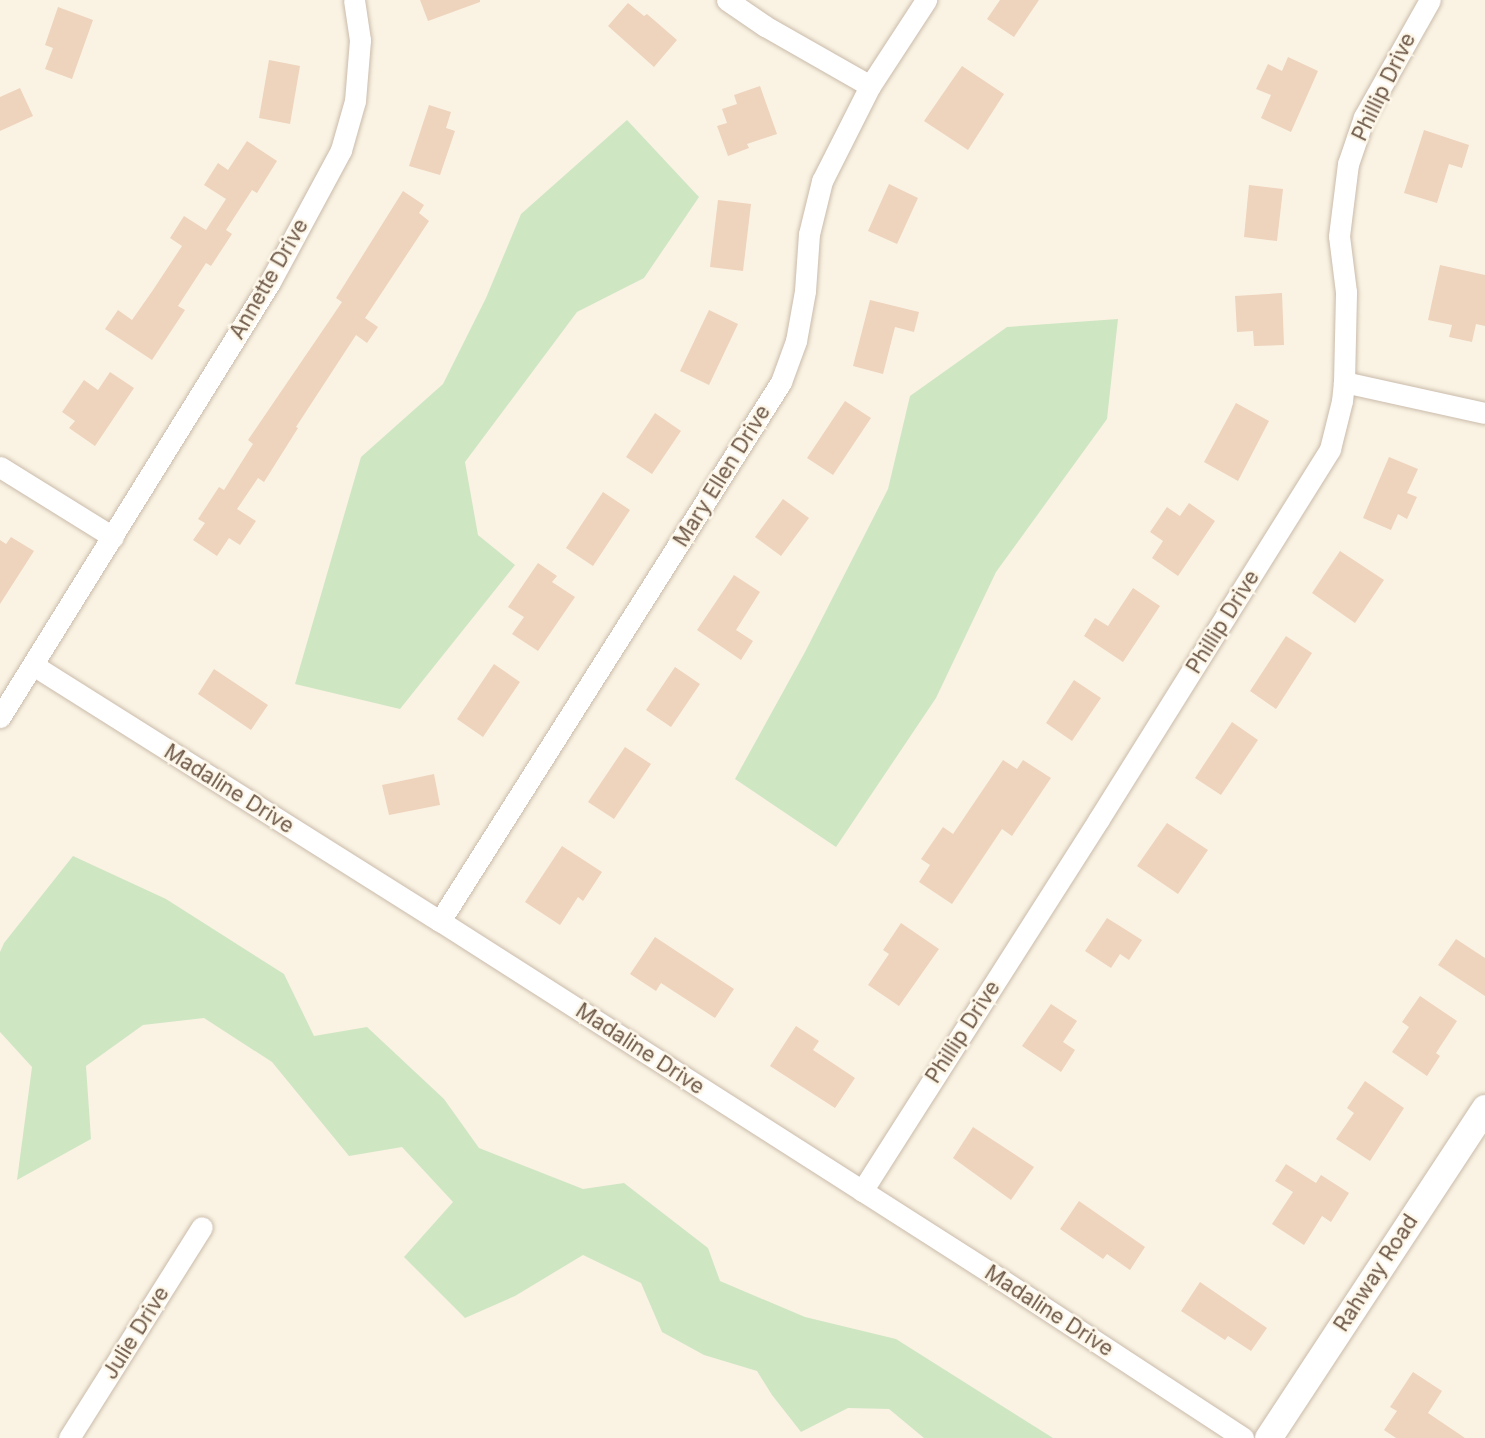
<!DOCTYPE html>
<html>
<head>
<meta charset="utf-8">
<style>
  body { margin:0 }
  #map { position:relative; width:1485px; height:1438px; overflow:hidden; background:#faf3e3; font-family:Inter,sans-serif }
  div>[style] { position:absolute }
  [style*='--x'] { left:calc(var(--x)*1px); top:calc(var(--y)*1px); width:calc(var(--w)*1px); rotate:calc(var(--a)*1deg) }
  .green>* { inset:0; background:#cfe6c3 }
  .building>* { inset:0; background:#eed3bd }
  .roads { filter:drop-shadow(0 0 2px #cabbab) drop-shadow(0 0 2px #cabbab) }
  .minor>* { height:21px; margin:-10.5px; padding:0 10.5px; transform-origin:10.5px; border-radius:10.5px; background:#fff }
  .tertiary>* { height:27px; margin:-13.5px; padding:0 13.5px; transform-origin:13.5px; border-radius:13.5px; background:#fff }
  span { translate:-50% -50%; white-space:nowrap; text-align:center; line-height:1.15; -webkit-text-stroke:5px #fdf7e9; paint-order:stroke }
  .street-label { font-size:21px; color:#705b4b }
</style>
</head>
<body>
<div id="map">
  <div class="green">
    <i style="clip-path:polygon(627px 120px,699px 197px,644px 278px,577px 312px,465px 462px,478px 535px,515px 565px,400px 709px,295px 684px,361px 457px,443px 384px,486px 298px,521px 214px)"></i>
    <i style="clip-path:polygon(1118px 319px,1107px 419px,996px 572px,936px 698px,836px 847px,735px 779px,805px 652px,888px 489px,910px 396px,1007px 327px)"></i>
    <i style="clip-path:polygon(73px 856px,166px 899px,284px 974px,314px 1036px,367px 1027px,444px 1099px,479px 1148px,583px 1189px,624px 1183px,708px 1248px,720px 1281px,805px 1317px,896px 1339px,1053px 1438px,924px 1438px,889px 1409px,848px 1408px,801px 1432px,772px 1395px,757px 1371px,704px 1355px,662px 1332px,641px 1283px,583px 1255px,515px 1296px,465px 1318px,404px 1257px,453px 1202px,402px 1147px,349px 1156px,272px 1062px,204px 1018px,143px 1025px,86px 1066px,91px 1139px,17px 1180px,32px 1067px,0 1032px,0 952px,4px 943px)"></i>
  </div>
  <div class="building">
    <i style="clip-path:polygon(420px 0,480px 0,480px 2px,428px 21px)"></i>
    <i style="clip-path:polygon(1000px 0,1039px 0,1014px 37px,987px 19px)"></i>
    <i style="clip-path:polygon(628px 3px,644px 16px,647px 14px,677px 40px,654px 67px,608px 26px)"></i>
    <i style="clip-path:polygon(58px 7px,93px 20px,72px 79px,45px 69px,53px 48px,45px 45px)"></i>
    <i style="clip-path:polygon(1288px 57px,1318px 71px,1291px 132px,1261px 118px,1271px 95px,1256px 89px,1268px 64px,1282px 71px)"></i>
    <i style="clip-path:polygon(269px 60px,300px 66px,290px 124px,259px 118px)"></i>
    <i style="clip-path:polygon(962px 66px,1004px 94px,968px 150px,924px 121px)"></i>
    <i style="clip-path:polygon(760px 86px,777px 134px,747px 144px,749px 148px,728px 156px,717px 126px,727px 123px,722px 109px,737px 104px,734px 95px)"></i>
    <i style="clip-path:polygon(20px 88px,33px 116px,0 131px,0 97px)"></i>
    <i style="clip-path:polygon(429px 105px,451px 112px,446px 128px,455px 131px,440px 175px,409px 166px)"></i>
    <i style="clip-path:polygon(1424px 130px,1469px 145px,1462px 168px,1449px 164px,1437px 203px,1404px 193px)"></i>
    <i style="clip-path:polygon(247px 141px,277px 161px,257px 193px,252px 190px,226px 230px,232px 234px,211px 266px,206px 263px,178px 306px,185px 310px,152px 360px,105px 329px,118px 310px,132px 320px,153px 290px,182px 246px,170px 238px,184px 216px,206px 230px,226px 199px,204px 185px,218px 163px,228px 170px)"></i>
    <i style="clip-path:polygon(889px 184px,918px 198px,897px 244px,868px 231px)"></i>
    <i style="clip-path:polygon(1249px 185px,1283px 189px,1277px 241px,1244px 237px)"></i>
    <i style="clip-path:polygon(403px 191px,424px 205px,419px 213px,429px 221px,365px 318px,378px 327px,367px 343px,356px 335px,296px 427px,298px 428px,264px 482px,258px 478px,237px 509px,256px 521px,240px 545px,229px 538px,217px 556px,193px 540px,205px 523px,198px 519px,219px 487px,224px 490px,253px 444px,248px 440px,342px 302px,336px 298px)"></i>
    <i style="clip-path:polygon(718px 200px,751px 204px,743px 271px,710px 267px)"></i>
    <i style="clip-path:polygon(1440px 265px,1485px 275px,1485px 326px,1476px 324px,1472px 342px,1449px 337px,1452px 325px,1428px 320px)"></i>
    <i style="clip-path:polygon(1282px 293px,1284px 345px,1254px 346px,1253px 331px,1237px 332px,1235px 296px)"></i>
    <i style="clip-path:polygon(870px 300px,919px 312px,914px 332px,895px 327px,883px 374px,853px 366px)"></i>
    <i style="clip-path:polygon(709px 310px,738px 324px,709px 385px,680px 371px)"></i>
    <i style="clip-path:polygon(110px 372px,134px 388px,95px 446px,69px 428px,75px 421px,62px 412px,84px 380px,98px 390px)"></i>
    <i style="clip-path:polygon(845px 401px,871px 418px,833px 475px,807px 458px)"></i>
    <i style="clip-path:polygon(1236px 403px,1269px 421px,1238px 481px,1204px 462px)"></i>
    <i style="clip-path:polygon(655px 413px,681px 431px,652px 474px,626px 457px)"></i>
    <i style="clip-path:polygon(1389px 457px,1418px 469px,1407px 493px,1417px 497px,1407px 519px,1398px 514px,1391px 530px,1363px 518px)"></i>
    <i style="clip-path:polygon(603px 492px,630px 510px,593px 566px,566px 548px)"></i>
    <i style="clip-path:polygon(783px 499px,809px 518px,781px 556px,755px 537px)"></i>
    <i style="clip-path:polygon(1189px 503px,1215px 521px,1178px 576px,1152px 558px,1163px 541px,1150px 532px,1167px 507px,1180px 516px)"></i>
    <i style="clip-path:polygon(11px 537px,34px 551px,0 604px,0 540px,6px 544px)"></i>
    <i style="clip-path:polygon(1340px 551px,1384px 580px,1355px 623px,1312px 593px)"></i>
    <i style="clip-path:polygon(538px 563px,557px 576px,552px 582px,575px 597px,538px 651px,512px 634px,524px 617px,508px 607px)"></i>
    <i style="clip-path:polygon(734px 575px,760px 592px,736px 630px,753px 641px,741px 660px,697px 630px)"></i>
    <i style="clip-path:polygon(1133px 588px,1160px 606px,1123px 662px,1084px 636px,1095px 618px,1108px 626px)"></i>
    <i style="clip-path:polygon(1286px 636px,1312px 653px,1276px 709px,1250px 691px)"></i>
    <i style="clip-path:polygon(494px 664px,520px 682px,483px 737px,457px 719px)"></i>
    <i style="clip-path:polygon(675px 667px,700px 684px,671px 727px,646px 710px)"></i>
    <i style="clip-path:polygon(214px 669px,268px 705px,251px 730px,198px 694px)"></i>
    <i style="clip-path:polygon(1074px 680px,1101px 698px,1072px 741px,1046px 723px)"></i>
    <i style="clip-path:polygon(1232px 722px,1258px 740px,1221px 795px,1195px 778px)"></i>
    <i style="clip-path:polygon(625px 747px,651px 764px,614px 819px,588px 802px)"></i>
    <i style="clip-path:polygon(1003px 760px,1017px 769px,1023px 760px,1051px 778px,1012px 836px,1002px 829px,952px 904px,919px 882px,930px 865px,921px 859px,943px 827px,953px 834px)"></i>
    <i style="clip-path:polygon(434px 774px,440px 805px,389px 815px,382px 785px)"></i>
    <i style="clip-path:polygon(1167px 823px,1208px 850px,1178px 894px,1137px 866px)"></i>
    <i style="clip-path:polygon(562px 846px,602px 872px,583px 901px,578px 897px,560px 925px,525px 902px)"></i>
    <i style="clip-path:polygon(1107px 918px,1142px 940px,1129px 960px,1120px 954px,1111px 968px,1085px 951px)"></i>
    <i style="clip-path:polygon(901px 923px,939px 949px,899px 1006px,868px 985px,889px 954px,883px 950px)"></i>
    <i style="clip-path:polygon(655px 937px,734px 989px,715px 1018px,661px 983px,656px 991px,630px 974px)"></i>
    <i style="clip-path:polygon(1456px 939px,1485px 958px,1485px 996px,1438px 965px)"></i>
    <i style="clip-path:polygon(1420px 996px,1457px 1021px,1436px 1053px,1440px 1056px,1427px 1076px,1392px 1052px,1409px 1027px,1402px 1022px)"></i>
    <i style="clip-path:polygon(1051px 1004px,1077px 1021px,1063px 1042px,1075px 1050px,1061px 1072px,1022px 1046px)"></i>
    <i style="clip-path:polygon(796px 1026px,819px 1041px,813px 1050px,855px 1078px,835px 1108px,770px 1066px)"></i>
    <i style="clip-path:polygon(1365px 1081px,1404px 1108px,1370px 1161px,1336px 1139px,1354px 1113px,1347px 1108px)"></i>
    <i style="clip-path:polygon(973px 1127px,1034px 1167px,1011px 1200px,953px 1158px)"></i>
    <i style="clip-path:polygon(1286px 1164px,1316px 1183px,1321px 1175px,1349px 1193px,1331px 1222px,1322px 1216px,1304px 1245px,1272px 1224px,1293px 1192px,1275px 1181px)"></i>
    <i style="clip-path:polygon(1079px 1201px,1145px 1247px,1130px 1270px,1107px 1254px,1103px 1259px,1060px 1229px)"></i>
    <i style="clip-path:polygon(1200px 1282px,1267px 1328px,1251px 1351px,1228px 1336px,1225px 1340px,1181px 1311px)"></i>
    <i style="clip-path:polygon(1413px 1372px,1442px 1391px,1428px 1413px,1465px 1438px,1396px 1438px,1384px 1430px,1397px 1411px,1390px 1407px)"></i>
  </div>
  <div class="roads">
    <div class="minor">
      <i style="--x:727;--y:0;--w:46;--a:34.4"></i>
      <i style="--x:765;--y:26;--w:121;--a:29.7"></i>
      <i style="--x:1344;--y:382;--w:144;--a:12.4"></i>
      <i style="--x:0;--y:467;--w:133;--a:31.8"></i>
      <i style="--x:33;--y:665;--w:481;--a:32.2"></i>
      <i style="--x:440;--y:921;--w:667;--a:32.57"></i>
      <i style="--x:1002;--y:1280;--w:288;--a:33.2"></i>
      <i style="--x:0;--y:717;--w:512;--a:-58.17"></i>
      <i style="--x:270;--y:282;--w:150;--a:-61.7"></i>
      <i style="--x:341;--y:150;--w:51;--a:-74.1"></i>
      <i style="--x:355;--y:101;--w:61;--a:-85.3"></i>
      <i style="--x:360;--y:40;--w:40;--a:-98.5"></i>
      <i style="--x:440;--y:921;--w:638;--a:-57.68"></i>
      <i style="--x:781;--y:382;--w:44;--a:-69.9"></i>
      <i style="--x:796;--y:341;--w:51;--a:-79.8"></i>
      <i style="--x:805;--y:291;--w:57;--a:-86"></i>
      <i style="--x:809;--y:234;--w:55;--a:-76.2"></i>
      <i style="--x:822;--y:181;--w:106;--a:-63.2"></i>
      <i style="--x:870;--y:86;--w:103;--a:-56.9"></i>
      <i style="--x:862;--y:1191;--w:441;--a:-57.5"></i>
      <i style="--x:1099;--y:819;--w:436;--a:-58"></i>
      <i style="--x:1330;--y:449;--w:49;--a:-76"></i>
      <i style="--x:1342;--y:401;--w:19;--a:-84"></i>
      <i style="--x:1344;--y:382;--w:90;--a:-88.7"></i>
      <i style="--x:1346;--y:292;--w:56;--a:-97.1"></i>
      <i style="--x:1339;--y:236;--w:73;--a:-82.9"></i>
      <i style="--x:1348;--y:164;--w:50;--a:-71.2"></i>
      <i style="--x:1364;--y:117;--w:134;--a:-60.6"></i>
      <i style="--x:69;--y:1438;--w:249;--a:-57.8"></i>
    </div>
    <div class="tertiary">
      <i style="--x:1268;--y:1438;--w:395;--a:-56.7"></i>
    </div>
  </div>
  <div class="street-label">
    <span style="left:1384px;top:87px;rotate:-64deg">Phillip Drive</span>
    <span style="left:269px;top:279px;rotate:-60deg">Annette Drive</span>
    <span style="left:722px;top:476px;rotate:-58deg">Mary Ellen Drive</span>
    <span style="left:1223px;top:622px;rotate:-58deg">Phillip Drive</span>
    <span style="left:229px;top:789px;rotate:32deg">Madaline Drive</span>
    <span style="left:963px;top:1032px;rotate:-57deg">Phillip Drive</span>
    <span style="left:640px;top:1049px;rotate:33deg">Madaline Drive</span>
    <span style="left:1376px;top:1273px;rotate:-57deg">Rahway Road</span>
    <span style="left:1049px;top:1311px;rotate:33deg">Madaline Drive</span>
    <span style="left:136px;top:1333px;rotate:-58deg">Julie Drive</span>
  </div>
</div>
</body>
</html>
